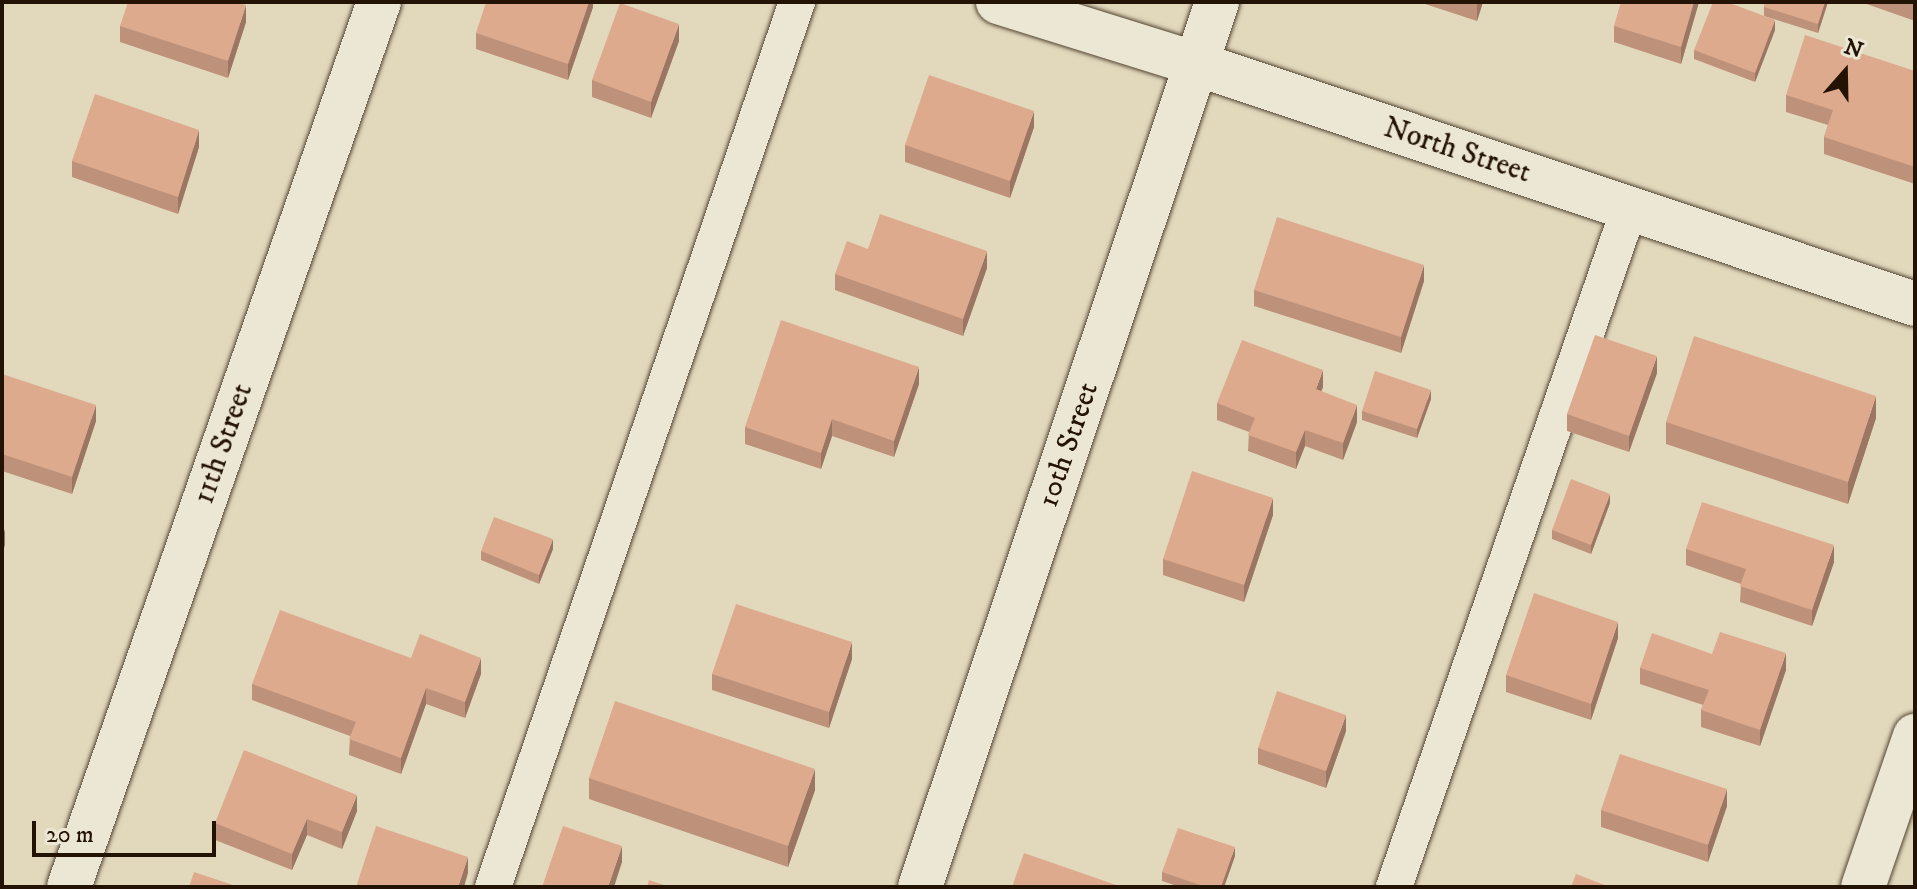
<!DOCTYPE html>
<html>
<head>
<meta charset="utf-8">
<style>
  body { margin:0 }
  #map { position:relative; width:1917px; height:889px; overflow:hidden; background:#e2d9bd; font-family:"IM FELL DW Pica",serif }
  div>[style] { position:absolute }
  [style*='--x'] { left:calc(var(--x)*1px); top:calc(var(--y)*1px); width:calc(var(--w)*1px); rotate:calc(var(--a)*1deg) }
  .roads { filter:drop-shadow(0 0 2px #534432) drop-shadow(0 0 2px #534432) }
  .service>* { height:36px; margin:-18px; padding:0 18px; transform-origin:18px; border-radius:18px; background:#ece6d4 }
  .minor>* { height:44px; margin:-22px; padding:0 22px; transform-origin:22px; border-radius:22px; background:#ece6d4 }
  .wall>* { inset:0; background:#be927a }
  .shaded-wall>* { inset:0; background:#9b7763 }
  .building>* { inset:0; background:#ddaa8e }
  span { translate:-50% -50%; white-space:nowrap; text-align:center; line-height:1.15; -webkit-text-stroke:6px #ece6d4; paint-order:stroke }
  .street-label { font-size:30px; color:#231304 }
  .frame { position:absolute; inset:0; border:4px solid #231304; pointer-events:none }
  .north { position:absolute; left:1805px; top:32px; width:80px; height:80px; -webkit-text-stroke:6px #ece6d4; paint-order:stroke; rotate:20deg; font-size:22px; font-weight:700; line-height:32px; text-align:center; color:#231304 }
  .north::after { content:''; display:block; margin:auto; width:28px; height:36px; background:#231304; clip-path:polygon(50% 0,100% 100%,50% 72%,0 100%) }
  .scale { position:absolute; left:32px; top:821px; width:184px; height:36px; box-sizing:border-box; border:4px solid #231304; border-top:0; padding-left:10px; font-size:24px; line-height:28px; white-space:nowrap; color:#231304; -webkit-text-stroke:6px #ece6d4; paint-order:stroke }
</style>
</head>
<body>
<div id="map">
  <div class="roads">
    <div class="service">
      <i style="--x:493;--y:887;--w:936;--a:-71.04"></i>
      <i style="--x:1394;--y:887;--w:718;--a:-70.88"></i>
    </div>
    <div class="minor">
      <i style="--x:998;--y:2;--w:208;--a:17.3"></i>
      <i style="--x:1197;--y:64;--w:757;--a:18.48"></i>
      <i style="--x:69;--y:887;--w:938;--a:-70.7"></i>
      <i style="--x:920;--y:887;--w:934;--a:-71.45"></i>
      <i style="--x:1863;--y:887;--w:160;--a:-71"></i>
    </div>
  </div>
  <div class="wall">
    <i style="clip-path:polygon(593px 2px,593px 7px,568px 80px,476px 49px,476px 33px)"></i>
    <i style="clip-path:polygon(1419px 2px,1483px 2px,1477px 21px)"></i>
    <i style="clip-path:polygon(1699px 2px,1681px 64px,1614px 42px,1614px 26px)"></i>
    <i style="clip-path:polygon(1765px 2px,1828px 2px,1818px 33px,1764px 16px,1764px 7px)"></i>
    <i style="clip-path:polygon(1861px 2px,1915px 2px,1915px 21px)"></i>
    <i style="clip-path:polygon(246px 22px,228px 78px,120px 42px,120px 26px)"></i>
    <i style="clip-path:polygon(1775px 30px,1755px 82px,1694px 59px,1694px 50px)"></i>
    <i style="clip-path:polygon(679px 41px,651px 118px,592px 97px,592px 80px)"></i>
    <i style="clip-path:polygon(1915px 71px,1915px 184px,1824px 154px,1824px 137px,1828px 125px,1786px 112px,1786px 95px)"></i>
    <i style="clip-path:polygon(1034px 127px,1010px 198px,905px 162px,905px 145px)"></i>
    <i style="clip-path:polygon(199px 147px,178px 214px,72px 177px,72px 161px)"></i>
    <i style="clip-path:polygon(868px 249px,987px 268px,963px 336px,835px 290px,835px 274px)"></i>
    <i style="clip-path:polygon(1424px 281px,1401px 353px,1254px 306px,1254px 290px)"></i>
    <i style="clip-path:polygon(1657px 373px,1629px 452px,1567px 431px,1567px 414px)"></i>
    <i style="clip-path:polygon(2px 374px,96px 421px,72px 494px,2px 471px)"></i>
    <i style="clip-path:polygon(919px 384px,894px 457px,832px 436px,821px 469px,745px 444px,745px 427px)"></i>
    <i style="clip-path:polygon(1323px 387px,1321px 391px,1357px 422px,1343px 460px,1305px 446px,1296px 469px,1248px 451px,1249px 432px,1217px 420px,1217px 403px)"></i>
    <i style="clip-path:polygon(1431px 399px,1417px 438px,1362px 420px,1362px 411px)"></i>
    <i style="clip-path:polygon(1876px 418px,1848px 504px,1666px 444px,1666px 422px)"></i>
    <i style="clip-path:polygon(1610px 503px,1591px 554px,1552px 539px,1552px 530px)"></i>
    <i style="clip-path:polygon(1273px 515px,1244px 602px,1163px 575px,1163px 559px)"></i>
    <i style="clip-path:polygon(553px 549px,539px 584px,481px 560px,481px 551px)"></i>
    <i style="clip-path:polygon(1686px 549px,1834px 562px,1812px 626px,1740px 602px,1741px 584px,1686px 565px)"></i>
    <i style="clip-path:polygon(1618px 638px,1591px 720px,1506px 692px,1506px 675px)"></i>
    <i style="clip-path:polygon(1712px 654px,1786px 670px,1760px 746px,1701px 727px,1701px 710px,1703px 705px,1640px 684px,1640px 668px)"></i>
    <i style="clip-path:polygon(411px 658px,481px 674px,465px 718px,426px 704px,401px 774px,349px 755px,350px 736px,252px 700px,252px 684px)"></i>
    <i style="clip-path:polygon(852px 659px,829px 728px,712px 690px,712px 674px)"></i>
    <i style="clip-path:polygon(1346px 731px,1326px 788px,1258px 764px,1258px 748px)"></i>
    <i style="clip-path:polygon(589px 778px,815px 790px,788px 867px,589px 799px)"></i>
    <i style="clip-path:polygon(1727px 806px,1708px 862px,1601px 827px,1601px 810px)"></i>
    <i style="clip-path:polygon(357px 811px,342px 849px,307px 835px,292px 870px,215px 840px,215px 823px)"></i>
    <i style="clip-path:polygon(1235px 856px,1224px 887px,1180px 887px,1162px 881px,1162px 872px)"></i>
  </div>
  <div class="shaded-wall">
    <i style="clip-path:polygon(589px 2px,593px 2px,593px 7px,568px 80px,568px 64px)"></i>
    <i style="clip-path:polygon(1478px 2px,1483px 2px,1477px 21px,1477px 4px)"></i>
    <i style="clip-path:polygon(1694px 2px,1699px 2px,1681px 64px,1681px 47px)"></i>
    <i style="clip-path:polygon(1825px 2px,1828px 2px,1818px 33px,1818px 24px)"></i>
    <i style="clip-path:polygon(246px 5px,246px 22px,228px 78px,228px 61px)"></i>
    <i style="clip-path:polygon(1775px 20px,1775px 30px,1755px 82px,1755px 73px)"></i>
    <i style="clip-path:polygon(679px 24px,679px 41px,651px 118px,651px 102px)"></i>
    <i style="clip-path:polygon(1034px 111px,1034px 127px,1010px 198px,1010px 181px)"></i>
    <i style="clip-path:polygon(199px 130px,199px 147px,178px 214px,178px 197px)"></i>
    <i style="clip-path:polygon(987px 251px,987px 268px,963px 336px,963px 319px)"></i>
    <i style="clip-path:polygon(1424px 265px,1424px 281px,1401px 353px,1401px 337px)"></i>
    <i style="clip-path:polygon(1657px 356px,1657px 373px,1629px 452px,1629px 436px)"></i>
    <i style="clip-path:polygon(919px 367px,919px 384px,894px 457px,894px 441px)"></i>
    <i style="clip-path:polygon(1323px 370px,1323px 387px,1316px 405px,1316px 389px)"></i>
    <i style="clip-path:polygon(1431px 390px,1431px 399px,1417px 438px,1417px 429px)"></i>
    <i style="clip-path:polygon(1876px 396px,1876px 418px,1848px 504px,1848px 482px)"></i>
    <i style="clip-path:polygon(96px 405px,96px 421px,72px 494px,72px 477px)"></i>
    <i style="clip-path:polygon(1357px 405px,1357px 422px,1343px 460px,1343px 443px)"></i>
    <i style="clip-path:polygon(832px 419px,832px 436px,821px 469px,821px 453px)"></i>
    <i style="clip-path:polygon(1305px 430px,1305px 446px,1296px 469px,1296px 452px)"></i>
    <i style="clip-path:polygon(1610px 494px,1610px 503px,1591px 554px,1591px 545px)"></i>
    <i style="clip-path:polygon(1273px 498px,1273px 515px,1244px 602px,1244px 585px)"></i>
    <i style="clip-path:polygon(5px 529px,5px 545px,2px 555px,2px 539px)"></i>
    <i style="clip-path:polygon(553px 539px,553px 549px,539px 584px,539px 575px)"></i>
    <i style="clip-path:polygon(1834px 545px,1834px 562px,1812px 626px,1812px 610px)"></i>
    <i style="clip-path:polygon(1618px 622px,1618px 638px,1591px 720px,1591px 704px)"></i>
    <i style="clip-path:polygon(852px 642px,852px 659px,829px 728px,829px 712px)"></i>
    <i style="clip-path:polygon(1786px 653px,1786px 670px,1760px 746px,1760px 730px)"></i>
    <i style="clip-path:polygon(481px 658px,481px 674px,465px 718px,465px 702px)"></i>
    <i style="clip-path:polygon(426px 688px,426px 704px,401px 774px,401px 758px)"></i>
    <i style="clip-path:polygon(1346px 715px,1346px 731px,1326px 788px,1326px 771px)"></i>
    <i style="clip-path:polygon(815px 769px,815px 790px,788px 867px,788px 846px)"></i>
    <i style="clip-path:polygon(1727px 789px,1727px 806px,1708px 862px,1708px 845px)"></i>
    <i style="clip-path:polygon(357px 795px,357px 811px,342px 849px,342px 832px)"></i>
    <i style="clip-path:polygon(307px 819px,307px 835px,292px 870px,292px 854px)"></i>
    <i style="clip-path:polygon(622px 846px,622px 862px,614px 887px,608px 887px)"></i>
    <i style="clip-path:polygon(1235px 847px,1235px 856px,1224px 887px,1221px 887px)"></i>
    <i style="clip-path:polygon(468px 857px,468px 873px,464px 887px,458px 887px)"></i>
  </div>
  <div class="building">
    <i style="clip-path:polygon(128px 2px,237px 2px,246px 5px,228px 61px,120px 26px)"></i>
    <i style="clip-path:polygon(486px 2px,589px 2px,568px 64px,476px 33px)"></i>
    <i style="clip-path:polygon(1621px 2px,1694px 2px,1681px 47px,1614px 26px)"></i>
    <i style="clip-path:polygon(1713px 2px,1727px 2px,1775px 20px,1755px 73px,1694px 50px)"></i>
    <i style="clip-path:polygon(1765px 2px,1825px 2px,1818px 24px,1764px 7px)"></i>
    <i style="clip-path:polygon(620px 3px,679px 24px,651px 102px,592px 80px)"></i>
    <i style="clip-path:polygon(1805px 35px,1915px 71px,1915px 167px,1824px 137px,1833px 110px,1786px 95px)"></i>
    <i style="clip-path:polygon(929px 75px,1034px 111px,1010px 181px,905px 145px)"></i>
    <i style="clip-path:polygon(95px 94px,199px 130px,178px 197px,72px 161px)"></i>
    <i style="clip-path:polygon(880px 214px,987px 251px,963px 319px,835px 274px,847px 241px,868px 249px)"></i>
    <i style="clip-path:polygon(1277px 217px,1424px 265px,1401px 337px,1254px 290px)"></i>
    <i style="clip-path:polygon(781px 320px,919px 367px,894px 441px,832px 419px,821px 453px,745px 427px)"></i>
    <i style="clip-path:polygon(1595px 335px,1657px 356px,1629px 436px,1567px 414px)"></i>
    <i style="clip-path:polygon(1694px 336px,1876px 396px,1848px 482px,1666px 422px)"></i>
    <i style="clip-path:polygon(1242px 340px,1323px 370px,1316px 389px,1357px 405px,1343px 443px,1305px 430px,1296px 452px,1248px 435px,1255px 418px,1217px 403px)"></i>
    <i style="clip-path:polygon(1375px 371px,1431px 390px,1417px 429px,1362px 411px)"></i>
    <i style="clip-path:polygon(2px 374px,96px 405px,72px 477px,2px 454px)"></i>
    <i style="clip-path:polygon(1192px 471px,1273px 498px,1244px 585px,1163px 559px)"></i>
    <i style="clip-path:polygon(1571px 479px,1610px 494px,1591px 545px,1552px 530px)"></i>
    <i style="clip-path:polygon(1702px 502px,1834px 545px,1812px 610px,1740px 586px,1746px 569px,1686px 549px)"></i>
    <i style="clip-path:polygon(494px 517px,553px 539px,539px 575px,481px 551px)"></i>
    <i style="clip-path:polygon(1534px 593px,1618px 622px,1591px 704px,1506px 675px)"></i>
    <i style="clip-path:polygon(736px 604px,852px 642px,829px 712px,712px 674px)"></i>
    <i style="clip-path:polygon(280px 610px,411px 658px,420px 634px,481px 658px,465px 702px,426px 688px,401px 758px,349px 739px,356px 722px,252px 684px)"></i>
    <i style="clip-path:polygon(1720px 632px,1786px 653px,1760px 730px,1701px 710px,1709px 690px,1640px 668px,1652px 633px,1712px 654px)"></i>
    <i style="clip-path:polygon(1277px 691px,1346px 715px,1326px 771px,1258px 748px)"></i>
    <i style="clip-path:polygon(615px 701px,815px 769px,788px 846px,589px 778px)"></i>
    <i style="clip-path:polygon(244px 750px,357px 795px,342px 832px,307px 819px,292px 854px,215px 823px)"></i>
    <i style="clip-path:polygon(1620px 754px,1727px 789px,1708px 845px,1601px 810px)"></i>
    <i style="clip-path:polygon(376px 826px,468px 857px,458px 887px,356px 887px)"></i>
    <i style="clip-path:polygon(563px 826px,622px 846px,608px 887px,542px 887px)"></i>
    <i style="clip-path:polygon(1178px 828px,1235px 847px,1221px 887px,1206px 887px,1162px 872px)"></i>
    <i style="clip-path:polygon(1024px 853px,1122px 887px,1012px 887px)"></i>
    <i style="clip-path:polygon(194px 872px,239px 887px,189px 887px)"></i>
    <i style="clip-path:polygon(1576px 874px,1610px 887px,1571px 887px)"></i>
    <i style="clip-path:polygon(649px 880px,670px 887px,647px 887px)"></i>
  </div>
  <div class="street-label">
    <span style="left:1457px;top:151px;rotate:18deg">North Street</span>
    <span style="left:224px;top:444px;rotate:-71deg">11th Street</span>
    <span style="left:1069px;top:445px;rotate:-71deg">10th Street</span>
  </div>
  <div class="frame"></div>
  <div class="north">N</div>
  <div class="scale">20 m</div>
</div>
</body>
</html>
